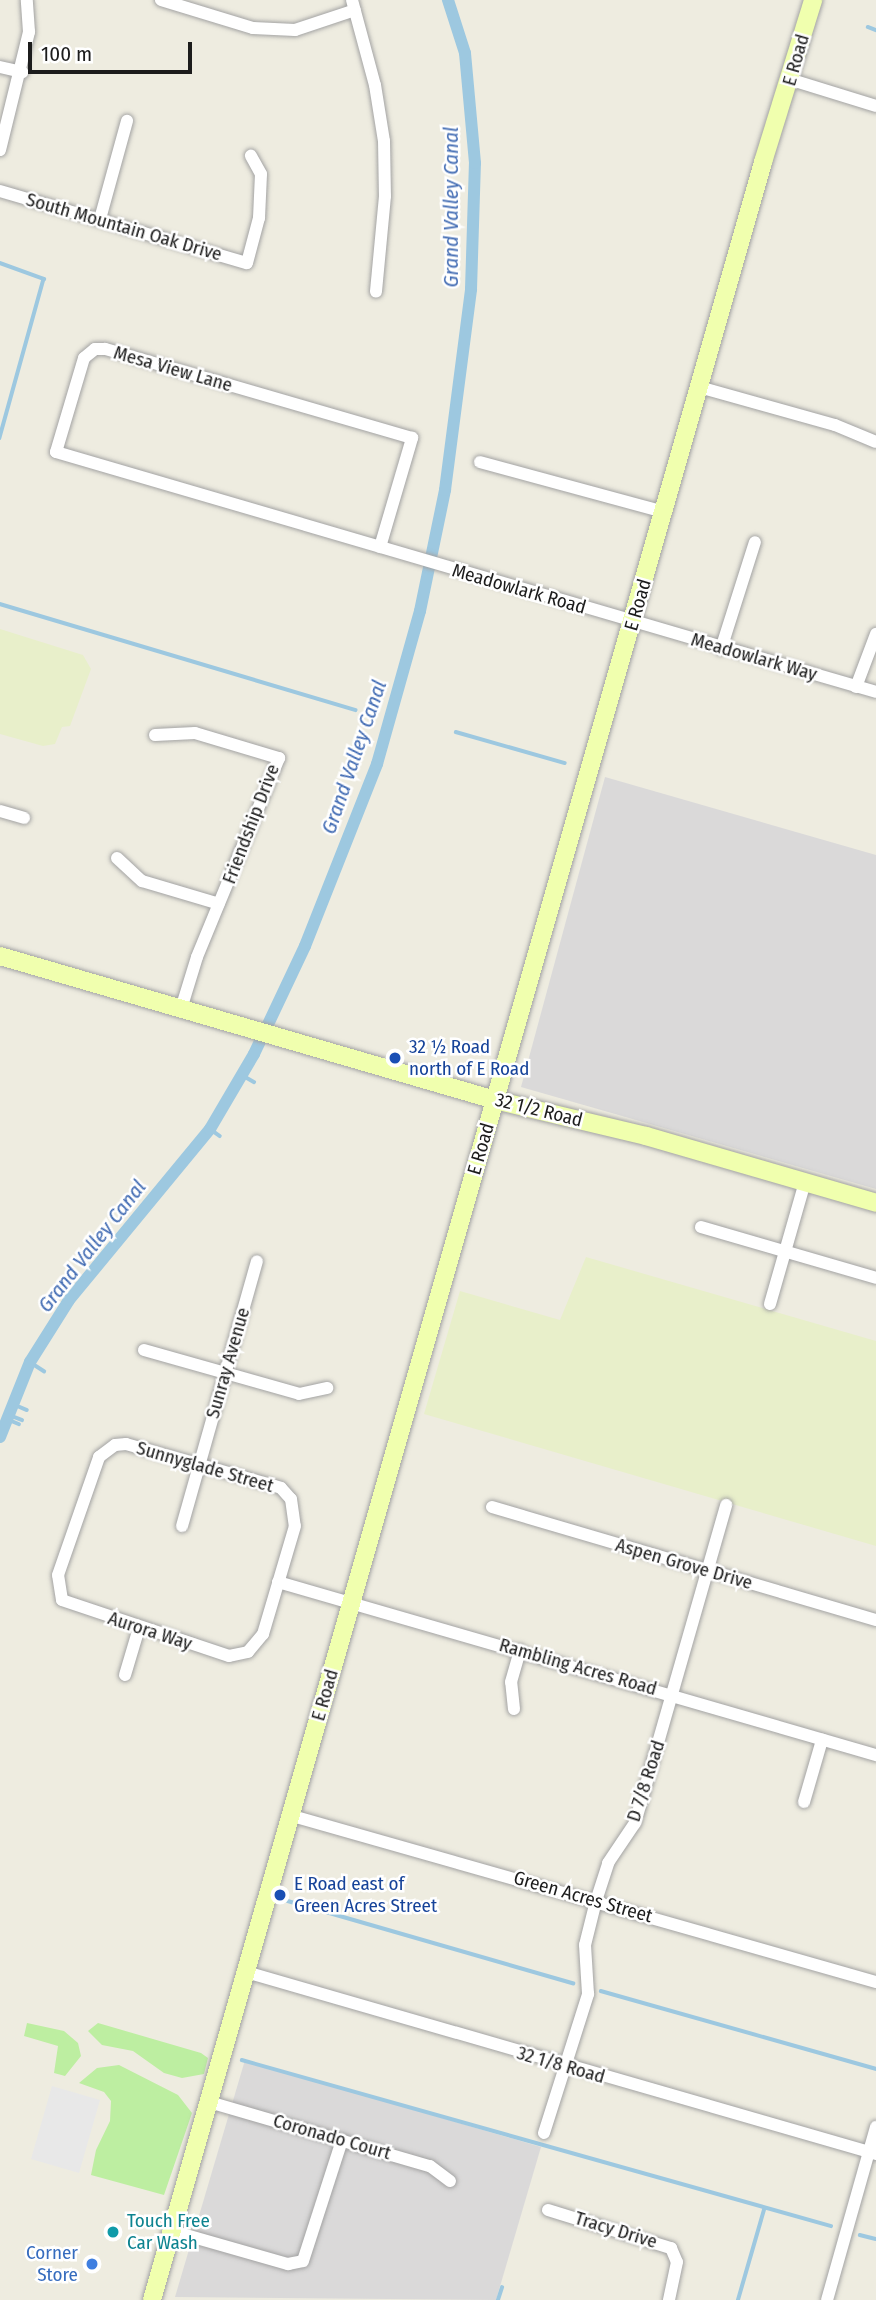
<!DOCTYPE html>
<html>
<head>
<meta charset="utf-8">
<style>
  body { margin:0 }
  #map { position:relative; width:876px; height:2300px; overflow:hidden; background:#eeece0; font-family:"Fira Sans Condensed",sans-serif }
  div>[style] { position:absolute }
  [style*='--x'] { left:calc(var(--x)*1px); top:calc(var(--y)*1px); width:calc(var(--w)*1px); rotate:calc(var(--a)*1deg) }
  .residential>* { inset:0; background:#dad9d9 }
  .farmland>* { inset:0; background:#e8efca }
  .grass>* { inset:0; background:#bdeea1 }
  .parking>* { inset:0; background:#e8e8e8 }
  .stream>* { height:3.5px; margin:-1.75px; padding:0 1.75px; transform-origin:1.75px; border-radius:1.75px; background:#9dc8e0 }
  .canal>* { height:12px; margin:-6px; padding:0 6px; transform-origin:6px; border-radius:6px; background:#9dc8e0 }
  .roads { filter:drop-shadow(0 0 2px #a3a3a3) drop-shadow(0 0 2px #a3a3a3) }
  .street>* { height:12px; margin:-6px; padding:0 6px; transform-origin:6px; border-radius:6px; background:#fff }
  .secondary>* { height:18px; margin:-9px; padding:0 9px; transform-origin:9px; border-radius:9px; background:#f0ffae }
  .dots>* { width:19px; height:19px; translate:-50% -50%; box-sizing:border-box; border:4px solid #fff; border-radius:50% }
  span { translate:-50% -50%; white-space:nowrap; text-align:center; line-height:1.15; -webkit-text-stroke:5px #fff; paint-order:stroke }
  .street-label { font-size:19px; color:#1c1c1c }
  .transit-label { font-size:19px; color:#164399 }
  .left { translate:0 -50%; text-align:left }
  .culture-label { font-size:19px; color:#0d838f }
  .shop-label { font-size:19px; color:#366cbe }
  .right { translate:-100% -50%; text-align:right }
  .water-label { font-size:21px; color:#416bb3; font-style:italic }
  .scale { position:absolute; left:28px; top:42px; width:164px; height:32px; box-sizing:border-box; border:4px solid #1c1c1c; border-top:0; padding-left:9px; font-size:21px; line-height:24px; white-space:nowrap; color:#1c1c1c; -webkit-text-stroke:5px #fff; paint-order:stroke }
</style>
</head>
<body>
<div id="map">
  <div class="residential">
    <i style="clip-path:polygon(605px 777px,876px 855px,876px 1189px,521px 1087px)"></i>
    <i style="clip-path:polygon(245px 2060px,541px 2147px,496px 2300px,175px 2297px)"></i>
  </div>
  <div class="farmland">
    <i style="clip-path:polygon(0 629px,83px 655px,91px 669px,70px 726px,62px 727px,55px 744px,43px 746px,0 734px)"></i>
    <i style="clip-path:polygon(586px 1257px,876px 1341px,876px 1546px,424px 1414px,460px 1291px,560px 1320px)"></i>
  </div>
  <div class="grass">
    <i style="clip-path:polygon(27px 2023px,64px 2031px,78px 2043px,81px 2056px,65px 2076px,54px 2073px,58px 2046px,24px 2036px)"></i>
    <i style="clip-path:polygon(98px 2023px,201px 2053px,208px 2058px,204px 2074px,182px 2078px,164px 2073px,133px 2051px,102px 2045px,88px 2031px)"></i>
    <i style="clip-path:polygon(119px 2065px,178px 2095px,192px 2113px,164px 2195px,91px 2175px,96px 2150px,110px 2121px,111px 2101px,104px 2092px,79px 2083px,97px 2068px)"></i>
  </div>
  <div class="parking">
    <i style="clip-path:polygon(52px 2086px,100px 2100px,79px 2173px,31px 2159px)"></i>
  </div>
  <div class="stream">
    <i style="--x:868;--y:27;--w:9;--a:21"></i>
    <i style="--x:0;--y:263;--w:47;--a:20"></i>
    <i style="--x:44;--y:279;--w:165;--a:105.5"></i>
    <i style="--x:0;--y:604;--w:371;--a:16.6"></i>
    <i style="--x:456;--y:732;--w:113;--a:15.9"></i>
    <i style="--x:242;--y:1075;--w:14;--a:30"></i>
    <i style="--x:210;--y:1129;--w:12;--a:35"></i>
    <i style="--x:30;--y:1362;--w:17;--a:33"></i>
    <i style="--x:13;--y:1404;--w:15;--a:23"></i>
    <i style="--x:9;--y:1415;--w:14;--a:21"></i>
    <i style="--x:7;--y:1419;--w:13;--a:23"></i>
    <i style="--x:288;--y:1901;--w:297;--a:16.1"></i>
    <i style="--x:601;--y:1991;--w:286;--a:15.8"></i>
    <i style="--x:242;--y:2060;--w:612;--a:15.74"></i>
    <i style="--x:860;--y:2235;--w:16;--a:14"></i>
    <i style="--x:498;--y:2300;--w:13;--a:-72"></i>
    <i style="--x:738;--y:2300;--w:94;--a:-73.9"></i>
  </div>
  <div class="canal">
    <i style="--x:0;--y:1437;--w:81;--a:-68.2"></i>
    <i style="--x:30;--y:1362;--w:73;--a:-57.8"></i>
    <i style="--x:69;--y:1300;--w:222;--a:-50.5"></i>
    <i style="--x:210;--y:1129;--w:87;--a:-59.6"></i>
    <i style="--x:254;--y:1054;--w:119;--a:-64.7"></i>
    <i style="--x:305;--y:946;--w:196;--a:-68.4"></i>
    <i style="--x:377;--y:764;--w:159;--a:-74.3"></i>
    <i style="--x:420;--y:611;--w:124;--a:-78.3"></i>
    <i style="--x:445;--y:490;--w:203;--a:-82.6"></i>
    <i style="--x:471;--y:289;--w:126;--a:-88.2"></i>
    <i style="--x:475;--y:163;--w:110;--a:-95.2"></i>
    <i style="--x:465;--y:53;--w:56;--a:-107.8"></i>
  </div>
  <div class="roads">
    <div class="street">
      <i style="--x:161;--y:0;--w:96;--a:16.9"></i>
      <i style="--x:253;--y:28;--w:42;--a:2.7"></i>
      <i style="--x:295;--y:30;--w:63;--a:-18.4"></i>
      <i style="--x:352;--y:0;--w:88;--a:74.9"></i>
      <i style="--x:375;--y:85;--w:57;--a:80.9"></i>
      <i style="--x:384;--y:141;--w:55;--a:89"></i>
      <i style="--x:385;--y:196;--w:96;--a:95.4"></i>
      <i style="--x:0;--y:67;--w:23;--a:13"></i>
      <i style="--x:792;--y:80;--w:88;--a:17.2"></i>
      <i style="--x:0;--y:150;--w:122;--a:-76.2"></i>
      <i style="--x:29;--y:32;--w:32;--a:-94"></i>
      <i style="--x:0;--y:191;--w:257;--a:16.3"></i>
      <i style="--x:247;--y:263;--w:47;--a:-75.1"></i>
      <i style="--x:259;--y:218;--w:44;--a:-87.4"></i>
      <i style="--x:261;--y:174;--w:21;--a:-119"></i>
      <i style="--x:100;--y:219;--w:102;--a:-74.6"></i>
      <i style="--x:699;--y:387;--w:141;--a:15.6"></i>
      <i style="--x:835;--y:425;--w:44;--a:22.5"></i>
      <i style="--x:480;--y:462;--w:191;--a:15.2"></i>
      <i style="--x:380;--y:547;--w:114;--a:-73.6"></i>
      <i style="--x:412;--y:438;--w:320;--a:-163.8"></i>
      <i style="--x:105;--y:349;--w:10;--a:180"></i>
      <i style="--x:95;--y:349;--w:14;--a:141"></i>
      <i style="--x:84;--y:358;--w:98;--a:106.6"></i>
      <i style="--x:56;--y:452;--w:854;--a:16.31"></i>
      <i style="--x:721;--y:649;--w:112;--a:-72.4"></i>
      <i style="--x:856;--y:687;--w:57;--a:-69.3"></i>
      <i style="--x:155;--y:735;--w:40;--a:-2.9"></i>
      <i style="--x:195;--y:733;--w:88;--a:16.6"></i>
      <i style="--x:279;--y:758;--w:215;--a:112.4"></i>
      <i style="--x:197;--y:957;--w:54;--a:107.1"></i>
      <i style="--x:0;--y:811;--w:25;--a:16"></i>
      <i style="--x:117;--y:858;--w:34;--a:43"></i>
      <i style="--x:142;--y:881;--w:80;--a:16.6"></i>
      <i style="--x:701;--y:1227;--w:182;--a:16.2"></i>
      <i style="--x:770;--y:1304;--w:127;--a:-74"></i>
      <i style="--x:144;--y:1350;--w:161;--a:15.8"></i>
      <i style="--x:299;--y:1394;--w:29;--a:-12"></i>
      <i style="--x:126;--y:1444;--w:161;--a:15.8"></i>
      <i style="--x:281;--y:1488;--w:15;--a:48"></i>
      <i style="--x:291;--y:1499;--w:27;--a:82"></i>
      <i style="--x:295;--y:1526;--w:113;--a:106.5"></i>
      <i style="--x:263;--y:1634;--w:23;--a:130"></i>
      <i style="--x:248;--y:1652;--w:19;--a:168"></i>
      <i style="--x:229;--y:1656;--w:176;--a:-161.5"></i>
      <i style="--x:62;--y:1600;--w:25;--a:-99"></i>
      <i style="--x:58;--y:1575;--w:125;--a:-70.8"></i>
      <i style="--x:99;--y:1457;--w:20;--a:-37"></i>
      <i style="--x:115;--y:1445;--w:11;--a:-5"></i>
      <i style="--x:492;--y:1507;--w:400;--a:16.4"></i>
      <i style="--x:182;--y:1526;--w:275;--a:-74.2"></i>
      <i style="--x:278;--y:1582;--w:623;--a:16.14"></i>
      <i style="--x:125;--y:1675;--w:49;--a:-73.4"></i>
      <i style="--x:514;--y:1709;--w:27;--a:-96"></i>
      <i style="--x:511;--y:1682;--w:33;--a:-74"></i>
      <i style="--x:804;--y:1802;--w:65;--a:-73.8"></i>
      <i style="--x:289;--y:1815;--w:610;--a:15.88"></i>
      <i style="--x:246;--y:1972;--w:656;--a:16.11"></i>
      <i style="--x:209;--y:2102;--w:230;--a:16.2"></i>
      <i style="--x:430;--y:2166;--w:25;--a:37"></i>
      <i style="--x:544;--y:2133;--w:146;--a:-72.4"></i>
      <i style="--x:588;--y:1994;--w:49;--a:-93.5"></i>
      <i style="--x:585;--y:1945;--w:45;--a:-76"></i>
      <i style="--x:596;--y:1901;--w:40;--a:-72"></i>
      <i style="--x:608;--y:1863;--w:48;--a:-56"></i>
      <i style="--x:635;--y:1823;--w:331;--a:-74"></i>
      <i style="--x:548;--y:2210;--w:129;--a:17.2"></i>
      <i style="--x:671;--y:2248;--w:15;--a:67"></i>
      <i style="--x:677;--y:2262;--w:39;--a:102"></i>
      <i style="--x:172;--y:2231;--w:121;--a:15.9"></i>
      <i style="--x:288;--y:2264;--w:15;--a:-11"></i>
      <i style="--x:303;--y:2261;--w:127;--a:-72.1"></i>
      <i style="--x:827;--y:2300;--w:180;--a:-74.2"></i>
    </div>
    <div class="secondary">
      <i style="--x:0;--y:956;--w:516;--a:16.22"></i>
      <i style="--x:495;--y:1100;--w:155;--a:13.4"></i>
      <i style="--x:646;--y:1136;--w:240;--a:16.2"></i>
      <i style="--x:152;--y:2300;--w:2224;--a:-74.05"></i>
      <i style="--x:763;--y:162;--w:170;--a:-72.8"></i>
    </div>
  </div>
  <div class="dots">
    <i style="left:395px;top:1058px;background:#1a4fb4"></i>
    <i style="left:280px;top:1895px;background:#1a4fb4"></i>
    <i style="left:113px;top:2232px;background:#0f9aa8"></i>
    <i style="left:92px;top:2264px;background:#3f7fe0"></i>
  </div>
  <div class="street-label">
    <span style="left:796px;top:60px;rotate:-74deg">E Road</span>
    <span style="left:124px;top:227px;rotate:16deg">South Mountain Oak Drive</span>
    <span style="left:173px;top:369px;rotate:16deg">Mesa View Lane</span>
    <span style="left:519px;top:589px;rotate:16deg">Meadowlark Road</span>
    <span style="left:638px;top:605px;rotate:-74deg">E Road</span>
    <span style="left:754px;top:657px;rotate:16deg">Meadowlark Way</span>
    <span style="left:251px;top:824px;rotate:-69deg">Friendship Drive</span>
    <span style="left:539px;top:1110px;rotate:14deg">32 1/2 Road</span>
    <span style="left:481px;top:1149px;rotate:-74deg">E Road</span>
    <span style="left:228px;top:1363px;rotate:-74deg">Sunray Avenue</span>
    <span style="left:205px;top:1467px;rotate:16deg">Sunnyglade Street</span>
    <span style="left:684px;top:1564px;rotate:16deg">Aspen Grove Drive</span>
    <span style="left:150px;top:1631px;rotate:18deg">Aurora Way</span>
    <span style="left:578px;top:1667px;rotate:16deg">Rambling Acres Road</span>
    <span style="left:325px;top:1695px;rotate:-74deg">E Road</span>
    <span style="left:646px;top:1781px;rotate:-72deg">D 7/8 Road</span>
    <span style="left:583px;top:1897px;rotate:16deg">Green Acres Street</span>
    <span style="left:561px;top:2065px;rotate:16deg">32 1/8 Road</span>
    <span style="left:332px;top:2137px;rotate:16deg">Coronado Court</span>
    <span style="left:616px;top:2230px;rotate:17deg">Tracy Drive</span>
  </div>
  <div class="transit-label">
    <span class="left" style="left:409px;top:1058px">32 ½ Road<br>north of E Road</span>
    <span class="left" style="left:294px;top:1895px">E Road east of<br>Green Acres Street</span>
  </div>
  <div class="culture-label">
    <span class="left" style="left:127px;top:2232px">Touch Free<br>Car Wash</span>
  </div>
  <div class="shop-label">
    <span class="right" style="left:78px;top:2264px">Corner<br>Store</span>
  </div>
  <div class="water-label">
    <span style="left:451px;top:207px;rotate:-90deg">Grand Valley Canal</span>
    <span style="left:354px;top:757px;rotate:-71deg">Grand Valley Canal</span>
    <span style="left:92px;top:1246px;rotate:-52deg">Grand Valley Canal</span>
  </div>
  <div class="scale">100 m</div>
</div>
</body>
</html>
